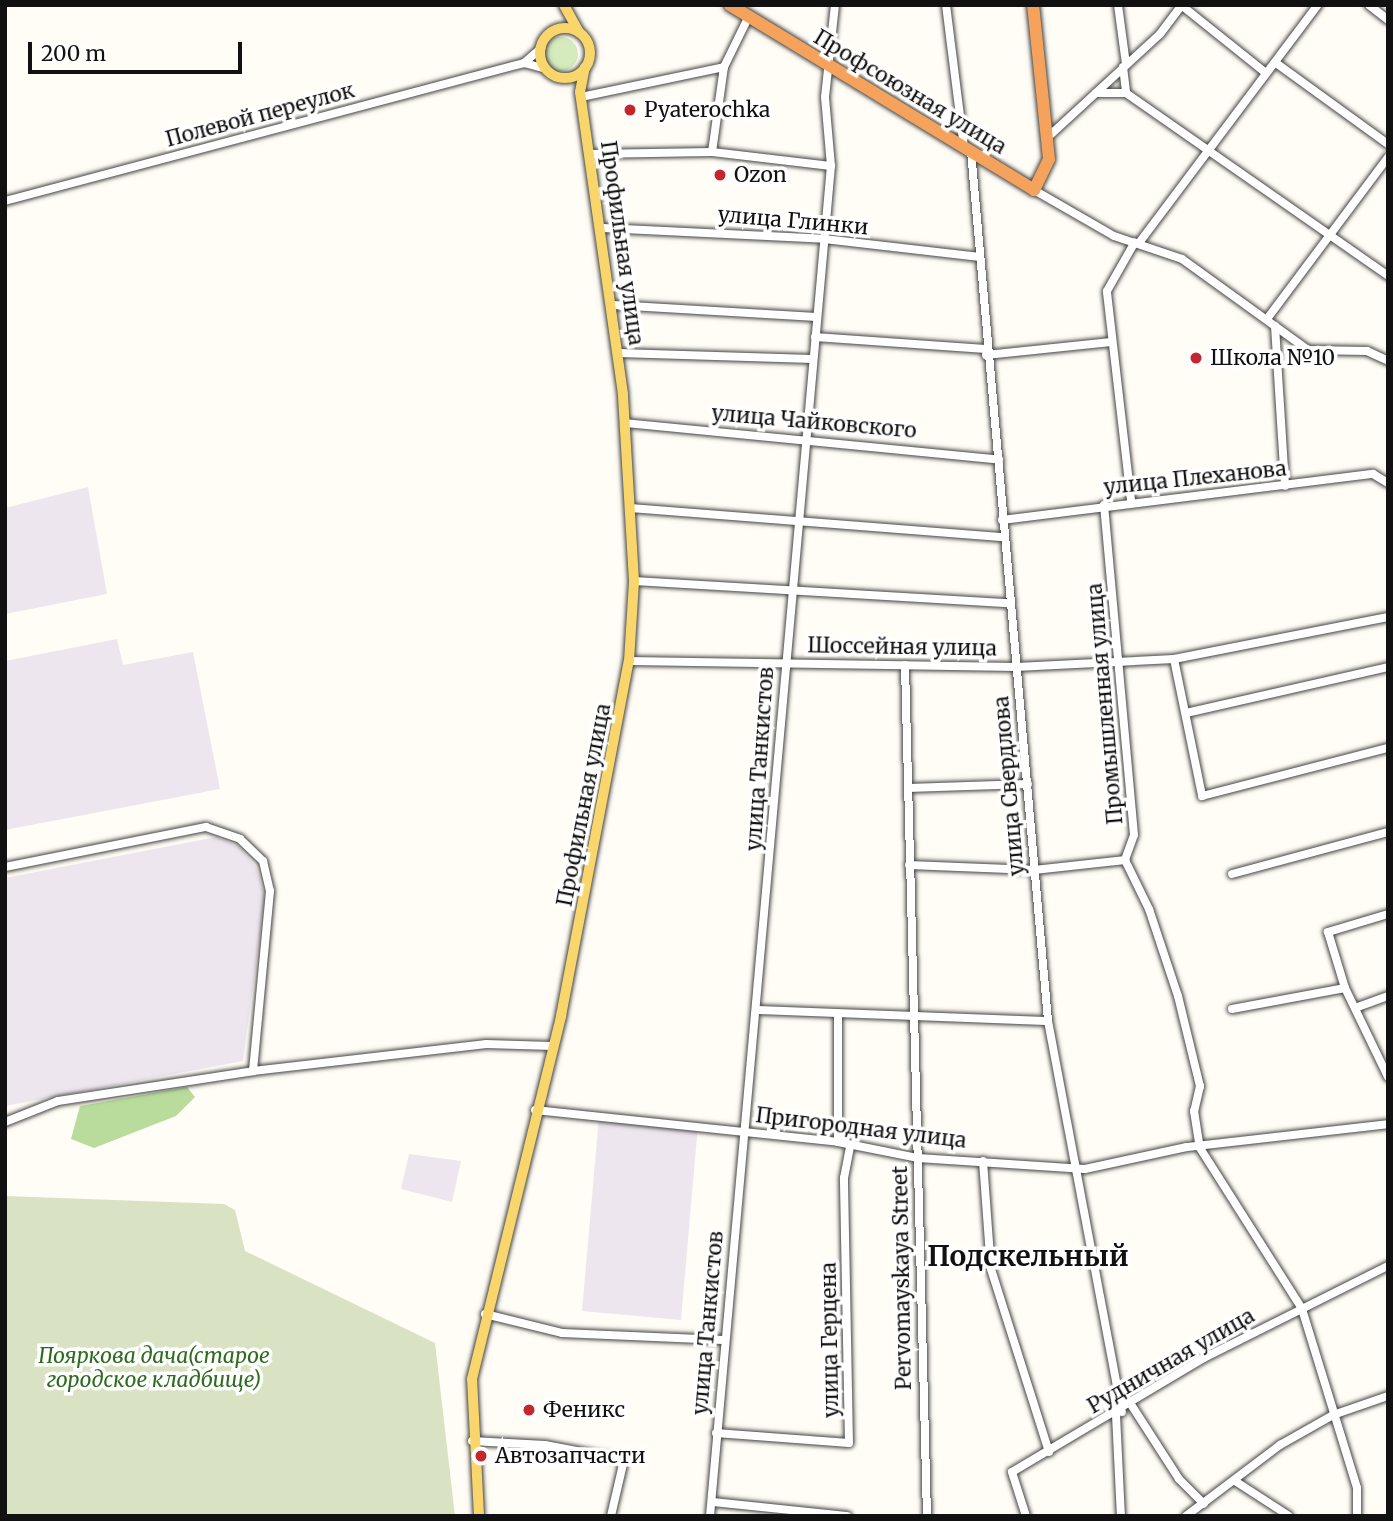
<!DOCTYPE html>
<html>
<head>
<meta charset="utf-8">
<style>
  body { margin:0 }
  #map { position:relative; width:1393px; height:1521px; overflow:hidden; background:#fffdf5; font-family:Merriweather,serif }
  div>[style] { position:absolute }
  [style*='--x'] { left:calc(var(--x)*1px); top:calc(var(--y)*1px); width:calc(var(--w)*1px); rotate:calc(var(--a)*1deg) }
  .industrial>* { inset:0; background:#eee6ef }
  .green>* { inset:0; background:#d5ebbd }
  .round { border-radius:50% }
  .forest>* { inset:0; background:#b9dc9c }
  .cemetery>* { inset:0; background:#d9e3c4 }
  .roads { filter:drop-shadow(0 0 2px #444) drop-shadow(0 0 2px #444) }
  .minor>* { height:8px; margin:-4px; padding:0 4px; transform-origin:4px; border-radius:4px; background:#fff }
  .major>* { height:10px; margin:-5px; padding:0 5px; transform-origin:5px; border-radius:5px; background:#f9d66b }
  .major>.ring { margin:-5px; padding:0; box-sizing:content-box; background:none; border:10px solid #f9d66b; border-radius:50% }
  .highway>* { height:12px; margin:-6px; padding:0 6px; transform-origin:6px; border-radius:6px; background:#f5a25d }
  .dots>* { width:19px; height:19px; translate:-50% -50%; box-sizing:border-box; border:4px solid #fff; border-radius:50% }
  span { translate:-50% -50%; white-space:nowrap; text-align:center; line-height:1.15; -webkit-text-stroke:7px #fff; paint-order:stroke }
  .street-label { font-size:21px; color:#111 }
  .poi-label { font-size:21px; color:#111 }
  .left { translate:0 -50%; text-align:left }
  .park-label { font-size:21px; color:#2f6b1f; font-style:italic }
  .district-label { font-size:28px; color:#111; font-weight:700 }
  .frame { position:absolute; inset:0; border:7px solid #111; pointer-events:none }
  .scale { position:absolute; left:28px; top:42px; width:214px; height:32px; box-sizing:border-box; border:4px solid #111; border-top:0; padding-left:9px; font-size:21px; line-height:24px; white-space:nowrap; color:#111; -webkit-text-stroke:5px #fff; paint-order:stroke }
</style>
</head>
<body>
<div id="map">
  <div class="industrial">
    <i style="clip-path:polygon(88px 487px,107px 594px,5px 614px,5px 508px)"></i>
    <i style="clip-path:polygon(117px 639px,123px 665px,193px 652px,220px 789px,5px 830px,5px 661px)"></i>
    <i style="clip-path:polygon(216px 837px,238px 846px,256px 867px,265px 897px,243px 1061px,5px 1106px,5px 878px)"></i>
    <i style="clip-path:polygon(599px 1117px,698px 1125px,681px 1320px,582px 1311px)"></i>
    <i style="clip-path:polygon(409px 1154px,461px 1161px,452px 1202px,401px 1189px)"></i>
  </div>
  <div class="green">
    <i class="round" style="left:544px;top:37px;width:34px;height:34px"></i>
  </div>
  <div class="forest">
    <i style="clip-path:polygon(187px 1087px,195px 1097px,176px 1116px,94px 1148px,71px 1139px,80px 1106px)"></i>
  </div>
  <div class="cemetery">
    <i style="clip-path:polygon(5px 1196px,224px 1204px,235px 1210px,245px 1251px,435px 1343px,455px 1516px,5px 1516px)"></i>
  </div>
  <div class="roads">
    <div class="minor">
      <i style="--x:946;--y:5;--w:143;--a:82.8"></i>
      <i style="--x:1118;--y:5;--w:60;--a:82.3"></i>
      <i style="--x:1181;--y:5;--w:109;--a:38.7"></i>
      <i style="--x:1369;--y:5;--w:24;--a:38"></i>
      <i style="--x:524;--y:63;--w:23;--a:-41"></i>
      <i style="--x:1276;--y:63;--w:138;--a:35.9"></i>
      <i style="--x:1123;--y:67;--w:26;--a:83"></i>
      <i style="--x:1096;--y:93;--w:30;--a:0"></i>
      <i style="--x:1126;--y:93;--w:320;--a:34.9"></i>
      <i style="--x:581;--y:97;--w:146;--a:-11.8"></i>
      <i style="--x:1048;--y:137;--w:152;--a:-42.6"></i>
      <i style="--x:1160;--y:34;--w:36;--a:-53"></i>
      <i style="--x:971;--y:151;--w:873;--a:84.94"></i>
      <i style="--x:1048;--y:1021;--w:398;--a:79.3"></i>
      <i style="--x:712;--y:152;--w:86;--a:-82"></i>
      <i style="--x:724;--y:67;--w:57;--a:-63.9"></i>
      <i style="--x:591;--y:154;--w:121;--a:-0.9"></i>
      <i style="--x:712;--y:152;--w:120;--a:6.7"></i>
      <i style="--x:1034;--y:190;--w:92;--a:29.9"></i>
      <i style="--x:1114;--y:236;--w:72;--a:18.7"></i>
      <i style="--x:1182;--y:259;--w:155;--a:35.8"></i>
      <i style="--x:1308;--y:350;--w:59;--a:1"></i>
      <i style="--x:1367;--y:351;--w:23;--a:25"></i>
      <i style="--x:5;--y:201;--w:537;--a:-14.89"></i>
      <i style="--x:524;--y:63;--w:23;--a:15"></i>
      <i style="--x:603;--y:228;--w:221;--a:2.8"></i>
      <i style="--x:824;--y:239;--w:157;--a:6.6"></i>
      <i style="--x:1139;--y:243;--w:298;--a:-53.1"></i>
      <i style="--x:613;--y:305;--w:204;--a:3.4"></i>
      <i style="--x:1267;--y:319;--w:202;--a:-53.2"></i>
      <i style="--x:1275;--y:326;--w:160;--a:86.4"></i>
      <i style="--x:815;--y:337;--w:171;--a:4"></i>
      <i style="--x:619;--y:353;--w:193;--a:1.8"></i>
      <i style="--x:986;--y:355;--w:126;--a:-5.9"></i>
      <i style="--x:625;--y:423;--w:376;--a:5.6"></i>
      <i style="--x:1131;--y:500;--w:210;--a:-96.6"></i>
      <i style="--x:1107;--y:291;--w:56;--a:-60.3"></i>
      <i style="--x:1104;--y:505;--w:331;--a:84.8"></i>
      <i style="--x:1134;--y:835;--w:27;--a:110"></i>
      <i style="--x:1125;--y:860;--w:55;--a:63.9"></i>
      <i style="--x:1149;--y:909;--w:92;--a:71.6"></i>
      <i style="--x:1178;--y:996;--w:93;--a:76.3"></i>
      <i style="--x:1200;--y:1086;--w:26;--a:103"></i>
      <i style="--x:1194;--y:1111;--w:37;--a:81"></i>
      <i style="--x:1200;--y:1148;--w:191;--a:57.6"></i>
      <i style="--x:1302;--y:1309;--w:187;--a:72.9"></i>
      <i style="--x:1357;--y:1488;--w:28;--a:90"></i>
      <i style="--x:631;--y:508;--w:373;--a:4.5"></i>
      <i style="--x:1002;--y:520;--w:374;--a:-7.1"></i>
      <i style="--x:1373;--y:474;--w:17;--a:31"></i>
      <i style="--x:634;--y:581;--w:375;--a:3.4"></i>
      <i style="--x:1174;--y:659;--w:140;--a:78.4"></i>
      <i style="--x:1202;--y:796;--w:192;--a:-14.5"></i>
      <i style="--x:629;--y:661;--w:387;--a:0.9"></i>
      <i style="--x:1016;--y:667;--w:158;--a:-2.9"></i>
      <i style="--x:1174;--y:659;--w:218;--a:-11.1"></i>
      <i style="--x:905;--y:665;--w:851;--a:88.52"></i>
      <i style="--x:1186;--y:713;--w:207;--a:-12.8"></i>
      <i style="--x:908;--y:788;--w:120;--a:-1.9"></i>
      <i style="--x:909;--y:865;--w:125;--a:2.3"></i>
      <i style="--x:1034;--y:870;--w:92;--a:-6.3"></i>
      <i style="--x:5;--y:867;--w:205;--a:-11.3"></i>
      <i style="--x:206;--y:827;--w:36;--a:19"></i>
      <i style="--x:240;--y:839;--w:32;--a:44"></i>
      <i style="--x:263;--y:861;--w:31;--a:77"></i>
      <i style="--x:270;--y:891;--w:181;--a:95.4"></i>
      <i style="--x:1232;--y:874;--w:162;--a:-15.1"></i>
      <i style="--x:1388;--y:914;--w:63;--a:163.3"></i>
      <i style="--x:1328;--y:932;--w:59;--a:73.1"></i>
      <i style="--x:1345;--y:988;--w:99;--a:64.2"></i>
      <i style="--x:1355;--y:1008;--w:35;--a:-20"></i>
      <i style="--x:1232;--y:1009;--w:115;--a:-10.5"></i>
      <i style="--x:756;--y:1010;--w:292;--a:2.2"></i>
      <i style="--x:535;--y:1110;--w:305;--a:6"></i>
      <i style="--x:838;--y:1142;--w:82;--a:11.3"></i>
      <i style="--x:918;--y:1158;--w:167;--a:3.8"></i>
      <i style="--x:1085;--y:1169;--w:104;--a:-12.2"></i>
      <i style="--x:1187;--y:1147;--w:202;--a:-6.5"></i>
      <i style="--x:5;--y:1122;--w:57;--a:-21.6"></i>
      <i style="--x:58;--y:1101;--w:197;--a:-8.7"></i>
      <i style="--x:253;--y:1071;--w:235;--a:-6.6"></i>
      <i style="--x:486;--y:1044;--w:66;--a:1.7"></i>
      <i style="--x:838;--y:1142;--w:128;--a:-90"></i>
      <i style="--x:983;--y:1161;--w:108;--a:85.8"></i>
      <i style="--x:991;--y:1269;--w:192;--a:72.4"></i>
      <i style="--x:485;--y:1314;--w:79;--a:13.9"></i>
      <i style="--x:562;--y:1333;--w:161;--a:2.5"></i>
      <i style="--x:1132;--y:1406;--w:87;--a:57.2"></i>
      <i style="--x:1179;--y:1479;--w:35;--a:45"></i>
      <i style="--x:1116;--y:1415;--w:101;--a:87.2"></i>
      <i style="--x:716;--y:1433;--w:133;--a:4.3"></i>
      <i style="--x:849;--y:1443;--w:265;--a:-91.1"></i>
      <i style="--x:844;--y:1178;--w:33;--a:-79"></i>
      <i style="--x:472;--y:1441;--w:73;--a:3.1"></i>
      <i style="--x:545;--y:1445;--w:80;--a:10.8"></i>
      <i style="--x:624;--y:1460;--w:57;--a:103.1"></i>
      <i style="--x:1235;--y:1481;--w:64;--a:32.9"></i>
      <i style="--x:712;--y:1502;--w:136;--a:5.9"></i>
      <i style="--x:710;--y:1516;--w:1355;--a:-84.88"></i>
      <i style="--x:831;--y:166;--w:69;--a:-95"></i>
      <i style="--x:825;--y:97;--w:93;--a:-83.8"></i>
      <i style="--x:1026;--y:1516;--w:46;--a:-107.7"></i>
      <i style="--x:1012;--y:1472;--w:223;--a:-30.7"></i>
      <i style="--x:1204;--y:1358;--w:206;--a:-26.6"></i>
      <i style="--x:1186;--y:1516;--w:118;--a:-37.1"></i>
      <i style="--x:1280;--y:1445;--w:61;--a:-29.5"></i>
      <i style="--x:1333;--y:1415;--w:58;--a:-19.1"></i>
    </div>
    <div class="major">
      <i style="--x:564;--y:5;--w:31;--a:61"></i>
      <i class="ring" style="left:540px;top:28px;width:40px;height:40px"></i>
      <i style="--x:479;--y:1516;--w:137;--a:-92.9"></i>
      <i style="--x:472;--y:1379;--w:374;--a:-76.2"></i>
      <i style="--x:561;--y:1016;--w:361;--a:-79.2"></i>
      <i style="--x:629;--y:661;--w:80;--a:-86.4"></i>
      <i style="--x:634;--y:581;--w:187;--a:-93.4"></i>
      <i style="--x:623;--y:394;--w:305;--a:-98.1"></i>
      <i style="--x:580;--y:92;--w:25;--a:-79"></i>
    </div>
    <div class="highway">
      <i style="--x:730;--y:5;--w:356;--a:31.3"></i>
      <i style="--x:1034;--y:190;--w:34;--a:-64"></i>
      <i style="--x:1049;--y:159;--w:155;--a:-95.9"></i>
    </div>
  </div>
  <div class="dots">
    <i style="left:630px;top:110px;background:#c4262e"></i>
    <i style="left:720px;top:175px;background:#c4262e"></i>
    <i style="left:1196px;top:358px;background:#c4262e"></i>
    <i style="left:529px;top:1410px;background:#c4262e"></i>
    <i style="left:481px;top:1456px;background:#c4262e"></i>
  </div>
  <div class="street-label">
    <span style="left:910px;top:92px;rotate:31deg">Профсоюзная улица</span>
    <span style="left:260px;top:115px;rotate:-15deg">Полевой переулок</span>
    <span style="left:793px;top:221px;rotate:5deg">улица Глинки</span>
    <span style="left:622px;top:243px;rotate:82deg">Профильная улица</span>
    <span style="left:814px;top:422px;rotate:5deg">улица Чайковского</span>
    <span style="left:1195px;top:478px;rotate:-6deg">улица Плеханова</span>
    <span style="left:902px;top:647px;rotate:1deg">Шоссейная улица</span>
    <span style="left:1105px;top:704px;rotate:-95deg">Промышленная улица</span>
    <span style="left:760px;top:759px;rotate:-86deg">улица Танкистов</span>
    <span style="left:1009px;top:786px;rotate:-95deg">улица Свердлова</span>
    <span style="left:584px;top:805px;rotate:-79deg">Профильная улица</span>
    <span style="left:861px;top:1128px;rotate:7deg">Пригородная улица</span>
    <span style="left:902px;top:1278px;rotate:-91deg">Pervomayskaya Street</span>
    <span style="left:708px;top:1323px;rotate:-85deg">улица Танкистов</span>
    <span style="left:830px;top:1340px;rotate:-91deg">улица Герцена</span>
    <span style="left:1171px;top:1361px;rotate:-30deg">Рудничная улица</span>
  </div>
  <div class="poi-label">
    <span class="left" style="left:644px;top:110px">Pyaterochka</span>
    <span class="left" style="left:734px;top:175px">Ozon</span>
    <span class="left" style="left:1210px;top:358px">Школа №10</span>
    <span class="left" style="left:543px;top:1410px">Феникс</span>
    <span class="left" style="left:495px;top:1456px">Автозапчасти</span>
  </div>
  <div class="park-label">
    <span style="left:154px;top:1368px">Пояркова дача(старое<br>городское кладбище)</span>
  </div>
  <div class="district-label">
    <span style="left:1028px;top:1256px">Подскельный</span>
  </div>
  <div class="frame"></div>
  <div class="scale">200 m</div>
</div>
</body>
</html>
